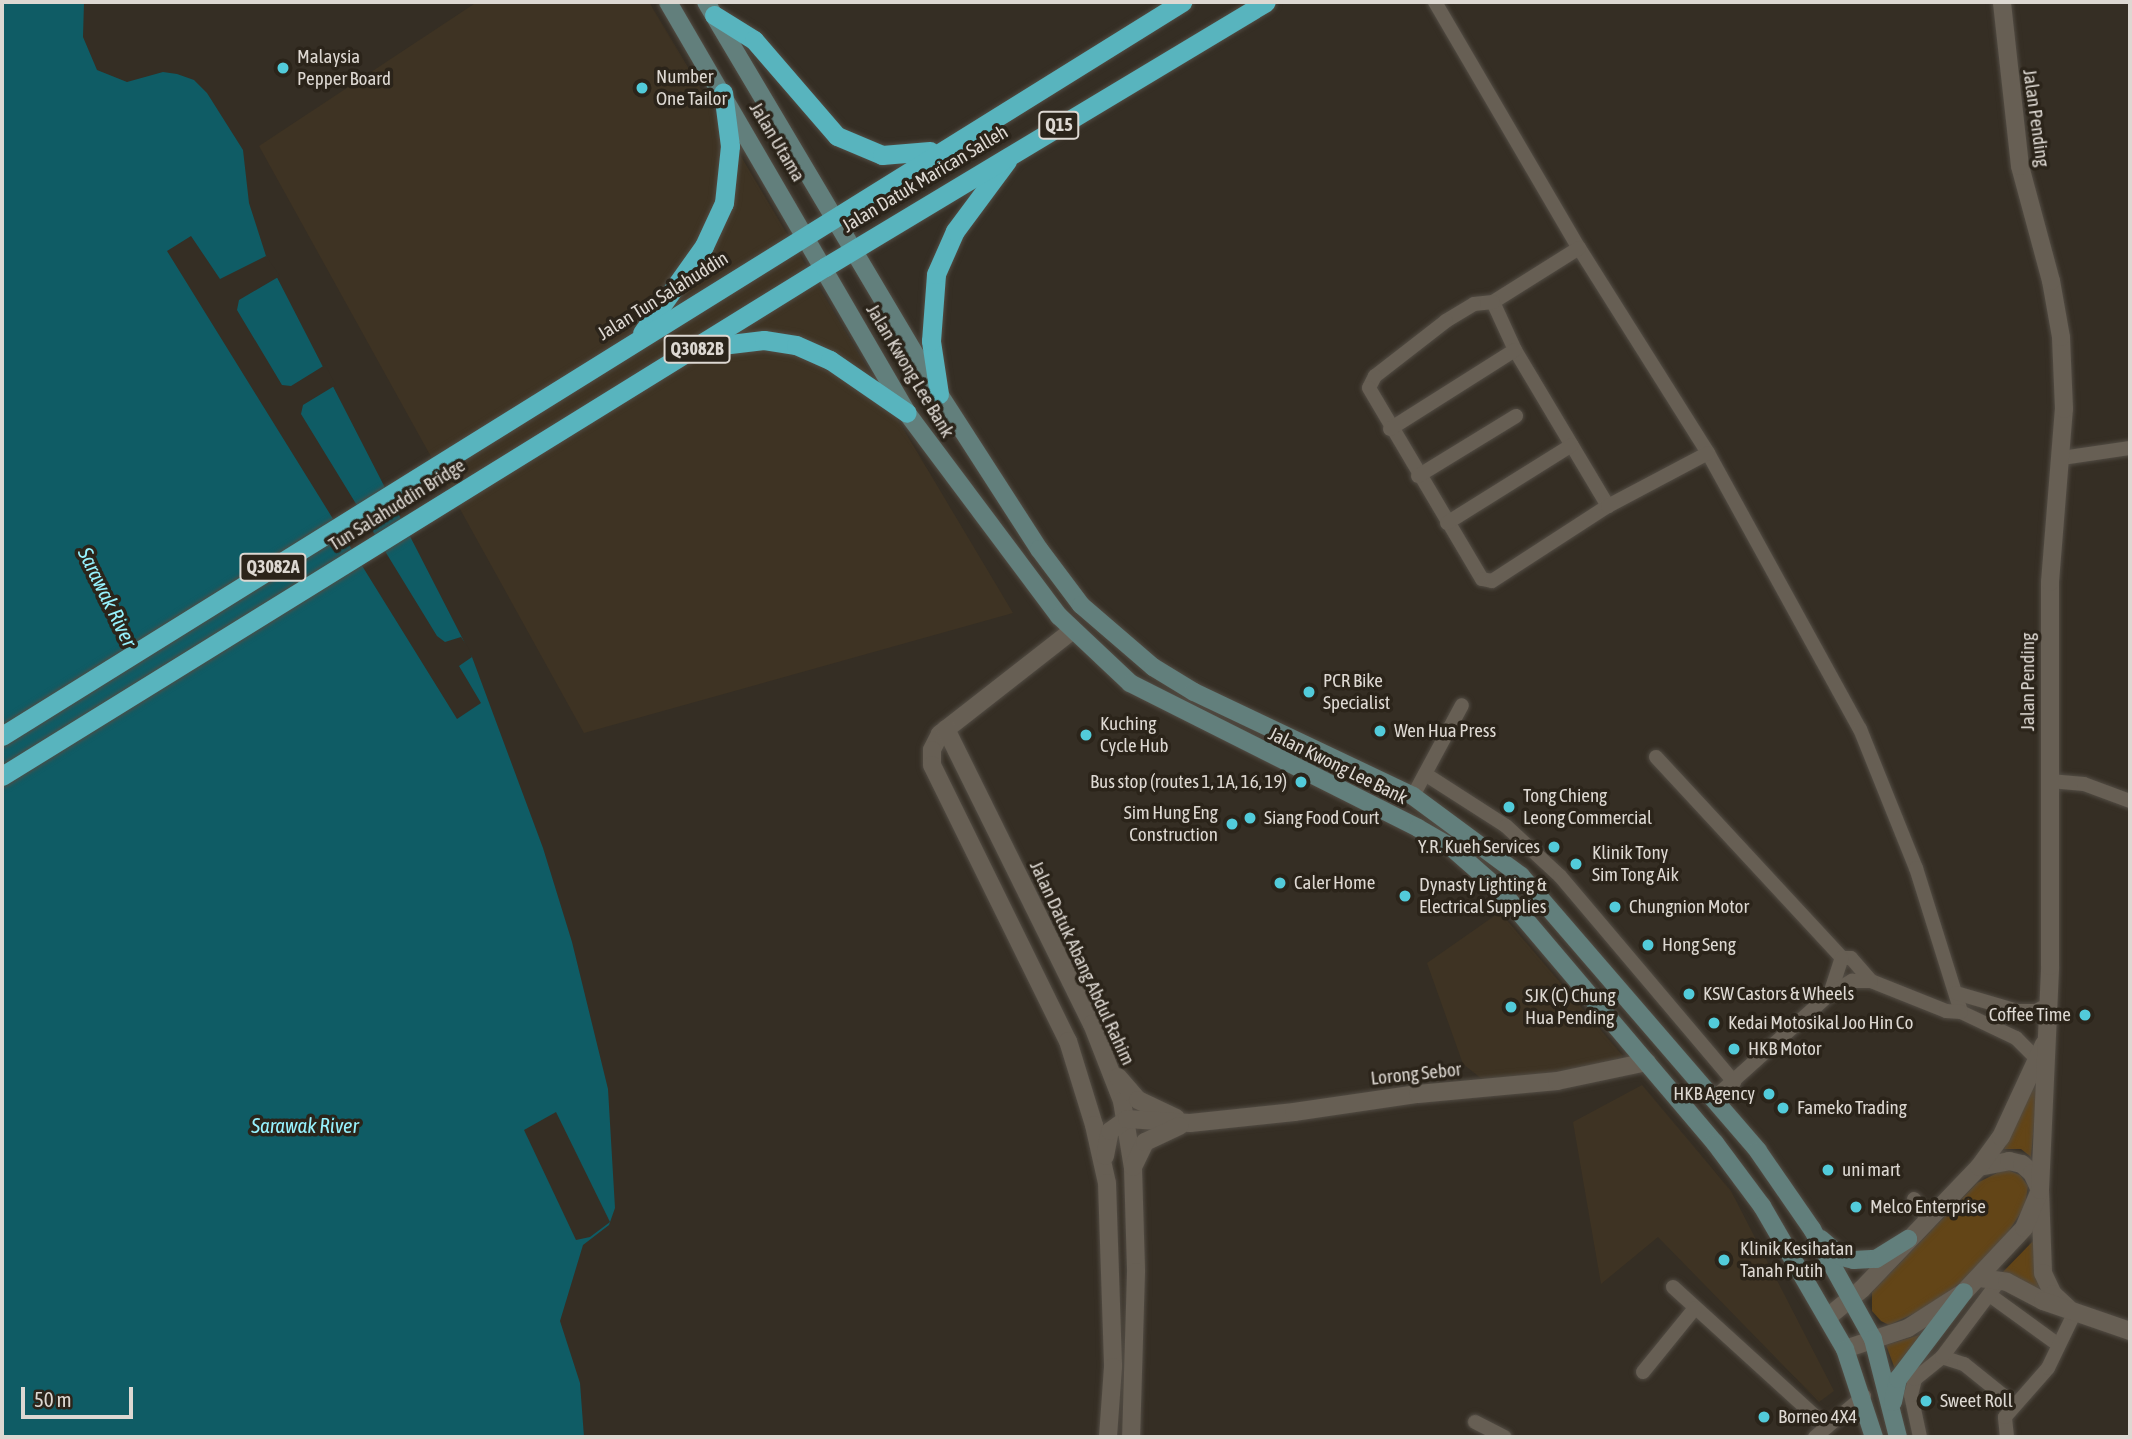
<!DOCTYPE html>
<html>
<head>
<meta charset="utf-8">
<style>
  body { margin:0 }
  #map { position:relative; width:2132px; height:1439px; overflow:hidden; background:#352e24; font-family:"Asap Condensed",sans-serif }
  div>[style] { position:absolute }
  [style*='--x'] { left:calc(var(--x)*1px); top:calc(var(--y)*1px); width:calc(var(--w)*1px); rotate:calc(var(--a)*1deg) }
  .built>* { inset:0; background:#3e3323 }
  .green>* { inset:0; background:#634517 }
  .water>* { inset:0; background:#0f5c65 }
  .pier>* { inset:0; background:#352e24 }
  .roads { filter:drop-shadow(0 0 2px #524c44) drop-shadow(0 0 2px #524c44) }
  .minor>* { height:14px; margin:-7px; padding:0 7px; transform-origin:7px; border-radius:7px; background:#675f54 }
  .tertiary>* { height:18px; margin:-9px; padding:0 9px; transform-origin:9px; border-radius:9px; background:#675f54 }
  .secondary>* { height:18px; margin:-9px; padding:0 9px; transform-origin:9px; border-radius:9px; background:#627f7c }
  .trunk>* { height:19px; margin:-9.5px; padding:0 9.5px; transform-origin:9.5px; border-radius:9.5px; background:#58b4be }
  .dots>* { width:19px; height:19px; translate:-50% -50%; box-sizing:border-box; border:4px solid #2b241a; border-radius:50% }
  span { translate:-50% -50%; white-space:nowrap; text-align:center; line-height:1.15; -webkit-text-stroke:7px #2b241a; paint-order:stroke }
  .shield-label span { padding:2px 5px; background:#2b241a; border:2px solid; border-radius:5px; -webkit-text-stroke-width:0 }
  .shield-label { font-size:18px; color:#ddd8d2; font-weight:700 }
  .poi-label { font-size:19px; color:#ddd8d2 }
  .left { translate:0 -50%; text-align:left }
  .right { translate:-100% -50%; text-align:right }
  .street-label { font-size:19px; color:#ddd8d2 }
  .water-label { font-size:21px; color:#97f2fe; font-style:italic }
  .frame { position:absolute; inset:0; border:4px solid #ddd8d2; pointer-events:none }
  .scale { position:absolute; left:21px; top:1387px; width:112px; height:32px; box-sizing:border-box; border:4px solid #ddd8d2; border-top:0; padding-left:9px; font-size:21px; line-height:24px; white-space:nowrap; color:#ddd8d2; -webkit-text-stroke:5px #2b241a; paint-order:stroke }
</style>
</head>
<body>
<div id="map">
  <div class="built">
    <i style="clip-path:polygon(477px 2px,649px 2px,1013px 613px,584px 733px,259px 146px)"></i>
    <i style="clip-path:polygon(1500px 912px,1623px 1056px,1581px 1077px,1482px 1079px,1463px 1064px,1427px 963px)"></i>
    <i style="clip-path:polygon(1642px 1085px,1731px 1191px,1834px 1391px,1819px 1402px,1658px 1237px,1601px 1284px,1573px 1122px)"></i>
  </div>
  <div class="green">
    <i style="clip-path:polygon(2038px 1079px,2031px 1157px,2021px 1149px,2004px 1149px)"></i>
    <i style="clip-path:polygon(2005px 1169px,2020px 1175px,2028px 1186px,2025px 1206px,2007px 1234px,1960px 1283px,1926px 1308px,1889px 1325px,1881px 1321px,1872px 1311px,1872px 1292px,1977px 1183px)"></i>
    <i style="clip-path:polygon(2034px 1240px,2034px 1265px,2043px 1295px,2001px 1274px)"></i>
    <i style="clip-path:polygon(1926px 1333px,1895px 1369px,1886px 1345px)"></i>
  </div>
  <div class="water">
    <i style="clip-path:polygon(2px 2px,84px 2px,83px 37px,97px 70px,127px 82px,163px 72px,177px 74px,194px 80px,207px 93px,243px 150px,249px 203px,266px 256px,472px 657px,543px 848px,572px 942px,608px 1089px,615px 1208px,609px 1225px,583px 1245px,560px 1321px,580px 1383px,584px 1437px,2px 1437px)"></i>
  </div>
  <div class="pier">
    <i style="clip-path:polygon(191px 236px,220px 279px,266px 256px,280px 276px,239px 300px,237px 310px,282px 385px,291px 386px,325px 365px,336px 385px,303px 405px,301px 414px,437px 636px,445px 642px,461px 637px,468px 647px,472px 657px,459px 666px,481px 703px,457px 719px,167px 251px)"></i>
    <i style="clip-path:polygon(556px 1112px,610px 1222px,590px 1237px,576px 1240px,524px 1130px)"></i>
  </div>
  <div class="roads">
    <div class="minor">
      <i style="--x:1435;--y:2;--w:285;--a:59.7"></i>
      <i style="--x:1579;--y:248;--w:242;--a:57.8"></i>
      <i style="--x:1708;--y:453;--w:315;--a:61.2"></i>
      <i style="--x:1860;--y:729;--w:150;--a:68.1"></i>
      <i style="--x:1916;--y:868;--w:151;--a:72.6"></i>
      <i style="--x:1961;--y:1012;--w:61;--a:25.3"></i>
      <i style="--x:2016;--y:1038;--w:30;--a:45"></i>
      <i style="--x:1579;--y:248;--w:102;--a:147.9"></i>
      <i style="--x:1493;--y:302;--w:53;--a:65.4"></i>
      <i style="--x:1515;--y:350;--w:182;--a:59.2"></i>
      <i style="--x:1493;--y:302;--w:19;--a:174"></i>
      <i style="--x:1474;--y:304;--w:33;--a:149"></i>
      <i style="--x:1446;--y:321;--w:90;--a:142.2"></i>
      <i style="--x:1375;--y:376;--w:13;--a:117"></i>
      <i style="--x:1369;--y:388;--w:222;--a:59.4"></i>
      <i style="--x:1482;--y:579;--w:10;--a:11"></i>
      <i style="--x:1492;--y:581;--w:138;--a:-32.9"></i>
      <i style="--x:1608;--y:506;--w:113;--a:-27.9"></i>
      <i style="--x:1390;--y:429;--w:148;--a:-32.3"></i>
      <i style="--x:2062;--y:458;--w:69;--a:-8.4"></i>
      <i style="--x:1418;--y:476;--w:115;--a:-31.5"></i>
      <i style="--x:1447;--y:523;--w:147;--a:-32"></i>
      <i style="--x:1656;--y:757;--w:274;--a:47.2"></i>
      <i style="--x:1842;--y:958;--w:9;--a:0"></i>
      <i style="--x:1851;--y:958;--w:30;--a:49"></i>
      <i style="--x:1871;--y:981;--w:81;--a:21.8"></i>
      <i style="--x:1946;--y:1011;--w:15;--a:4"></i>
      <i style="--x:1425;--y:774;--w:96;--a:32.7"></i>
      <i style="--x:1506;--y:826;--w:74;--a:42.8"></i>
      <i style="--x:1560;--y:876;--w:270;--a:49.8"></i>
      <i style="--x:2050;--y:781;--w:34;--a:5"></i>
      <i style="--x:2084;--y:784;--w:49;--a:20.3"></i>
      <i style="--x:1413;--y:796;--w:103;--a:-61.7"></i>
      <i style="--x:1956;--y:993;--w:65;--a:16.2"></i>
      <i style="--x:2018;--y:1011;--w:18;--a:0"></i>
      <i style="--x:2036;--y:1011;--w:15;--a:-28"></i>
      <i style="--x:1830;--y:994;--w:38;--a:-72"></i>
      <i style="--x:1714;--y:1098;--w:156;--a:-41.9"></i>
      <i style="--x:1830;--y:994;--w:26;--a:-31"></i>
      <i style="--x:1852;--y:981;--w:19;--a:0"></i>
      <i style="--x:1914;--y:1199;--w:25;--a:56"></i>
      <i style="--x:1673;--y:1287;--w:208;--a:42.3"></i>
      <i style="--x:1991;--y:1296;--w:82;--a:36"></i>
      <i style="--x:1942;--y:1357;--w:23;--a:18"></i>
      <i style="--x:1964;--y:1364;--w:65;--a:38.8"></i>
      <i style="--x:1643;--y:1372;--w:82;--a:-50.9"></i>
      <i style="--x:1475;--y:1422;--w:33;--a:27"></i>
      <i style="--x:1815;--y:1437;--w:64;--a:-39.9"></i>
      <i style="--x:1920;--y:1437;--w:43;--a:-102.1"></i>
      <i style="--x:1911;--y:1395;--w:16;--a:-76"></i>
      <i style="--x:1915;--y:1379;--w:35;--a:-39"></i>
      <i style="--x:1942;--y:1357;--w:95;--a:-53.1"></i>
      <i style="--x:2007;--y:1437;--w:20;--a:-96"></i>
      <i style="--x:2005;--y:1417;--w:65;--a:-48.7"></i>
      <i style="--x:2048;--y:1368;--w:62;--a:-64.3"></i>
    </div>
    <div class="tertiary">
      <i style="--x:1073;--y:630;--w:169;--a:142"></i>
      <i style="--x:940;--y:734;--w:18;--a:117"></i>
      <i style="--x:932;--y:750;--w:15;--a:90"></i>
      <i style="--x:932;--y:765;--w:308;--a:63.8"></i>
      <i style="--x:1068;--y:1041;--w:88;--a:72.8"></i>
      <i style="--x:1094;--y:1125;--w:59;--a:77.4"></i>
      <i style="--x:1107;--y:1183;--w:184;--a:88.1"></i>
      <i style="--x:1113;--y:1367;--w:70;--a:94.1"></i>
      <i style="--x:946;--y:729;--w:329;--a:63.7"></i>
      <i style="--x:1092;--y:1024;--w:83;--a:68.7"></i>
      <i style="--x:1122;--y:1101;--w:68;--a:80.7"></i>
      <i style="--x:1133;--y:1168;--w:104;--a:88.3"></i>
      <i style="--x:1136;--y:1272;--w:165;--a:91.7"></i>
      <i style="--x:1118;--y:1077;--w:30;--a:49"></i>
      <i style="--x:1138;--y:1100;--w:42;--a:25.3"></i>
      <i style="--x:1105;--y:1156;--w:25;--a:-79"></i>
      <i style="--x:1110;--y:1131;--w:21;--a:-35"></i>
      <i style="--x:1127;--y:1119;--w:63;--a:3.6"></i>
      <i style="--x:1190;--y:1123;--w:105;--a:-6"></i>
      <i style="--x:1294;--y:1112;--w:125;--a:-8.3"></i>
      <i style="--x:1418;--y:1094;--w:140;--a:-5.3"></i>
      <i style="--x:1557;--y:1081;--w:92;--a:-11.9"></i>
      <i style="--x:1133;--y:1167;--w:28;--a:-64"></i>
      <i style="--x:1145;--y:1142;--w:38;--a:-25"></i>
      <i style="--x:1979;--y:1167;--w:31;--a:-11"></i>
      <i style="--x:2009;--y:1161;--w:13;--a:13"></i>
      <i style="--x:2022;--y:1164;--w:13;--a:42"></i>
      <i style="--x:2032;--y:1173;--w:19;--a:65"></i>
      <i style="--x:2040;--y:1190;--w:83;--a:87.9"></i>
      <i style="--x:2043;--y:1273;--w:23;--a:65"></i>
      <i style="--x:2053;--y:1294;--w:25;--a:43"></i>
      <i style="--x:1980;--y:1278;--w:27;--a:8"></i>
      <i style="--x:2007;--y:1282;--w:41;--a:27.8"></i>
      <i style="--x:2043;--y:1301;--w:92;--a:19"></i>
      <i style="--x:1828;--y:1317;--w:44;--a:-39.5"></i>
      <i style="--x:1862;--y:1289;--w:169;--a:-46.2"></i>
      <i style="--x:1979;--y:1167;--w:37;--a:-54"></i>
      <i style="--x:2001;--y:1137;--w:102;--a:-65.2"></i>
      <i style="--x:1845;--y:1349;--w:66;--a:-18.4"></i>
      <i style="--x:1908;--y:1328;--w:67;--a:-32.7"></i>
      <i style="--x:1964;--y:1292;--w:88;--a:-46.8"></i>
      <i style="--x:2024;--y:1228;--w:41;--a:-67.2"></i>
      <i style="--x:2040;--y:1190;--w:224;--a:-87.4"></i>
      <i style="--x:2050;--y:966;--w:384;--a:-90"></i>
      <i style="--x:2050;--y:582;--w:174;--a:-85.4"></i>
      <i style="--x:2064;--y:409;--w:72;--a:-92.4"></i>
      <i style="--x:2061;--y:337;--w:57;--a:-100.1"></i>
      <i style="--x:2051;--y:281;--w:119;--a:-105.1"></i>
      <i style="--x:2020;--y:166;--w:165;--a:-96.3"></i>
    </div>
    <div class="secondary">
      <i style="--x:668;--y:2;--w:475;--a:59.8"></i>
      <i style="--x:907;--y:413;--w:254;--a:53.2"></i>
      <i style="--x:1059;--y:616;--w:98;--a:43.3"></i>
      <i style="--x:1130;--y:683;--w:322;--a:26.7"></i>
      <i style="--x:1418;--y:828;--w:39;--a:30"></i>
      <i style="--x:1452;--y:848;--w:67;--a:41.3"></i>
      <i style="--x:1502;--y:892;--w:329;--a:49.7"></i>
      <i style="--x:1715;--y:1143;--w:79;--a:53.3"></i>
      <i style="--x:1762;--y:1206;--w:165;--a:59.9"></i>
      <i style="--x:1845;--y:1349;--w:93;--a:71.8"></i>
      <i style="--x:706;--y:2;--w:456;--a:59.3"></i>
      <i style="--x:939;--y:394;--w:184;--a:57.2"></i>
      <i style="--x:1039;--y:549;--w:70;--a:53.1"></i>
      <i style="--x:1081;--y:605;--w:95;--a:40.7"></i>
      <i style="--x:1153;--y:667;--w:48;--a:31.4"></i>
      <i style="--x:1194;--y:692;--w:242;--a:25.4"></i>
      <i style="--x:1413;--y:796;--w:134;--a:36.5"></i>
      <i style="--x:1521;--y:876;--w:363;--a:49.2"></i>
      <i style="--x:1758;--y:1151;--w:95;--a:55.3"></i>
      <i style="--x:1812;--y:1229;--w:126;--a:61"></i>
      <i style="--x:1873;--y:1339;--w:101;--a:75.7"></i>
      <i style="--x:1821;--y:1239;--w:28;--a:41"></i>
      <i style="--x:1842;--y:1257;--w:12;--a:14"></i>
      <i style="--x:1854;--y:1260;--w:22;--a:-3"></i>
      <i style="--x:1876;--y:1259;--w:38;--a:-32"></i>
      <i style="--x:1893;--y:1402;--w:24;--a:-78"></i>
      <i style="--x:1898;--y:1379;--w:109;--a:-52.8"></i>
    </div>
    <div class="trunk">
      <i style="--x:714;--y:15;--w:47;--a:32"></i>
      <i style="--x:754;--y:40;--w:127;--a:49.2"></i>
      <i style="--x:837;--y:136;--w:49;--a:22.9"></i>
      <i style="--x:882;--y:155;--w:48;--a:-4.8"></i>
      <i style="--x:642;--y:333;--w:107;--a:-54.5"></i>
      <i style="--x:704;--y:246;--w:47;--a:-65.1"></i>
      <i style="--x:724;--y:203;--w:57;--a:-84"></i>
      <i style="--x:730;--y:146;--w:54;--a:-97.4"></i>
      <i style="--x:705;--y:347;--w:59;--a:-6.8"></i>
      <i style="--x:764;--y:340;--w:32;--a:9"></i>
      <i style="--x:796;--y:345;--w:37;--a:24"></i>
      <i style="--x:830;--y:360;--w:93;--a:34.5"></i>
      <i style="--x:939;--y:394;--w:54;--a:-98.6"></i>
      <i style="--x:931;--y:341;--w:67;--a:-85.7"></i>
      <i style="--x:936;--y:274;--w:47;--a:-66.2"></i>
      <i style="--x:955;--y:231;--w:87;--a:-53.4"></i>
      <i style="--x:2;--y:736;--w:1390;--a:-31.88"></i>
      <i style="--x:2;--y:776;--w:968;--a:-31.74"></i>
      <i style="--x:825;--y:267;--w:514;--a:-31"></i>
    </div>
  </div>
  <div class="dots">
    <i style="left:283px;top:68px;background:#52cbda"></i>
    <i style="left:642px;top:88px;background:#52cbda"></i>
    <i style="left:1309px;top:692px;background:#52cbda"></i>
    <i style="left:1380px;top:731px;background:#52cbda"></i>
    <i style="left:1086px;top:735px;background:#52cbda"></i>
    <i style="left:1301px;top:782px;background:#52cbda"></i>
    <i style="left:1509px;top:807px;background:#52cbda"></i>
    <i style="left:1250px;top:818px;background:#52cbda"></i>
    <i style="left:1232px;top:824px;background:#52cbda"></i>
    <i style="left:1554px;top:847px;background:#52cbda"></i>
    <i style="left:1576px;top:864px;background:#52cbda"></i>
    <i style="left:1280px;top:883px;background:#52cbda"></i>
    <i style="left:1405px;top:896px;background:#52cbda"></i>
    <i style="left:1615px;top:907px;background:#52cbda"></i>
    <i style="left:1648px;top:945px;background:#52cbda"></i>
    <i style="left:1689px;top:994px;background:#52cbda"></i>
    <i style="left:1511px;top:1007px;background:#52cbda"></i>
    <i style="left:2085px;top:1015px;background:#52cbda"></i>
    <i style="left:1714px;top:1023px;background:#52cbda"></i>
    <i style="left:1734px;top:1049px;background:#52cbda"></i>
    <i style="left:1769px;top:1094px;background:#52cbda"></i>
    <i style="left:1783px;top:1108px;background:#52cbda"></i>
    <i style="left:1828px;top:1170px;background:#52cbda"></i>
    <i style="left:1856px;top:1207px;background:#52cbda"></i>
    <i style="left:1724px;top:1260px;background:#52cbda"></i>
    <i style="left:1926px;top:1401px;background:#52cbda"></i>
    <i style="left:1764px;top:1417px;background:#52cbda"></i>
  </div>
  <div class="shield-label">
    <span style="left:1059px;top:125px">Q15</span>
    <span style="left:697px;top:349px">Q3082B</span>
    <span style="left:273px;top:567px">Q3082A</span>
  </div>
  <div class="poi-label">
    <span class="left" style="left:297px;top:68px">Malaysia<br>Pepper Board</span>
    <span class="left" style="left:656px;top:88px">Number<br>One Tailor</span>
    <span class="left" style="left:1323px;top:692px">PCR Bike<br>Specialist</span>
    <span class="left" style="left:1100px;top:735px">Kuching<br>Cycle Hub</span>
    <span class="left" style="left:1394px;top:731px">Wen Hua Press</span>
    <span class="right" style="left:1287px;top:782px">Bus stop (routes 1, 1A, 16, 19)</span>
    <span class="left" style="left:1523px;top:807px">Tong Chieng<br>Leong Commercial</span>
    <span class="right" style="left:1218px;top:824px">Sim Hung Eng<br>Construction</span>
    <span class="left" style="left:1264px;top:818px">Siang Food Court</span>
    <span class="right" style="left:1540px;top:847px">Y.R. Kueh Services</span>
    <span class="left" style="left:1592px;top:864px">Klinik Tony<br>Sim Tong Aik</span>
    <span class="left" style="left:1294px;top:883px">Caler Home</span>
    <span class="left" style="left:1419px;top:896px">Dynasty Lighting &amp;<br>Electrical Supplies</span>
    <span class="left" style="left:1629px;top:907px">Chungnion Motor</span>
    <span class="left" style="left:1662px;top:945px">Hong Seng</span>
    <span class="left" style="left:1703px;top:994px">KSW Castors &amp; Wheels</span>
    <span class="left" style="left:1525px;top:1007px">SJK (C) Chung<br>Hua Pending</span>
    <span class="right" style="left:2071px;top:1015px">Coffee Time</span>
    <span class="left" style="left:1728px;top:1023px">Kedai Motosikal Joo Hin Co</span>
    <span class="left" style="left:1748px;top:1049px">HKB Motor</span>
    <span class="right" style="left:1755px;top:1094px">HKB Agency</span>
    <span class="left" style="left:1797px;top:1108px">Fameko Trading</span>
    <span class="left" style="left:1842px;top:1170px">uni mart</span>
    <span class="left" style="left:1870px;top:1207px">Melco Enterprise</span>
    <span class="left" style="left:1740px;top:1260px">Klinik Kesihatan<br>Tanah Putih</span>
    <span class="left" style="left:1940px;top:1401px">Sweet Roll</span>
    <span class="left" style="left:1778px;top:1417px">Borneo 4X4</span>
  </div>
  <div class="street-label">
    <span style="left:2036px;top:118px;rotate:82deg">Jalan Pending</span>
    <span style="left:777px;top:142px;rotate:59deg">Jalan Utama</span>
    <span style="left:925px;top:179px;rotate:-31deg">Jalan Datuk Marican Salleh</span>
    <span style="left:663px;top:296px;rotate:-32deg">Jalan Tun Salahuddin</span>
    <span style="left:910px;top:371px;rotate:59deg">Jalan Kwong Lee Bank</span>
    <span style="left:397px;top:505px;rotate:-32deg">Tun Salahuddin Bridge</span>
    <span style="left:2028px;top:682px;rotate:-90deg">Jalan Pending</span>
    <span style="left:1338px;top:766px;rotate:26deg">Jalan Kwong Lee Bank</span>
    <span style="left:1082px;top:963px;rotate:65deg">Jalan Datuk Abang Abdul Rahim</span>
    <span style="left:1416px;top:1074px;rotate:-6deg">Lorong Sebor</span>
  </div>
  <div class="water-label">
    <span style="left:108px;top:597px;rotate:64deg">Sarawak River</span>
    <span style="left:305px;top:1125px">Sarawak River</span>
  </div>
  <div class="frame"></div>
  <div class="scale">50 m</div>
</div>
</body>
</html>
